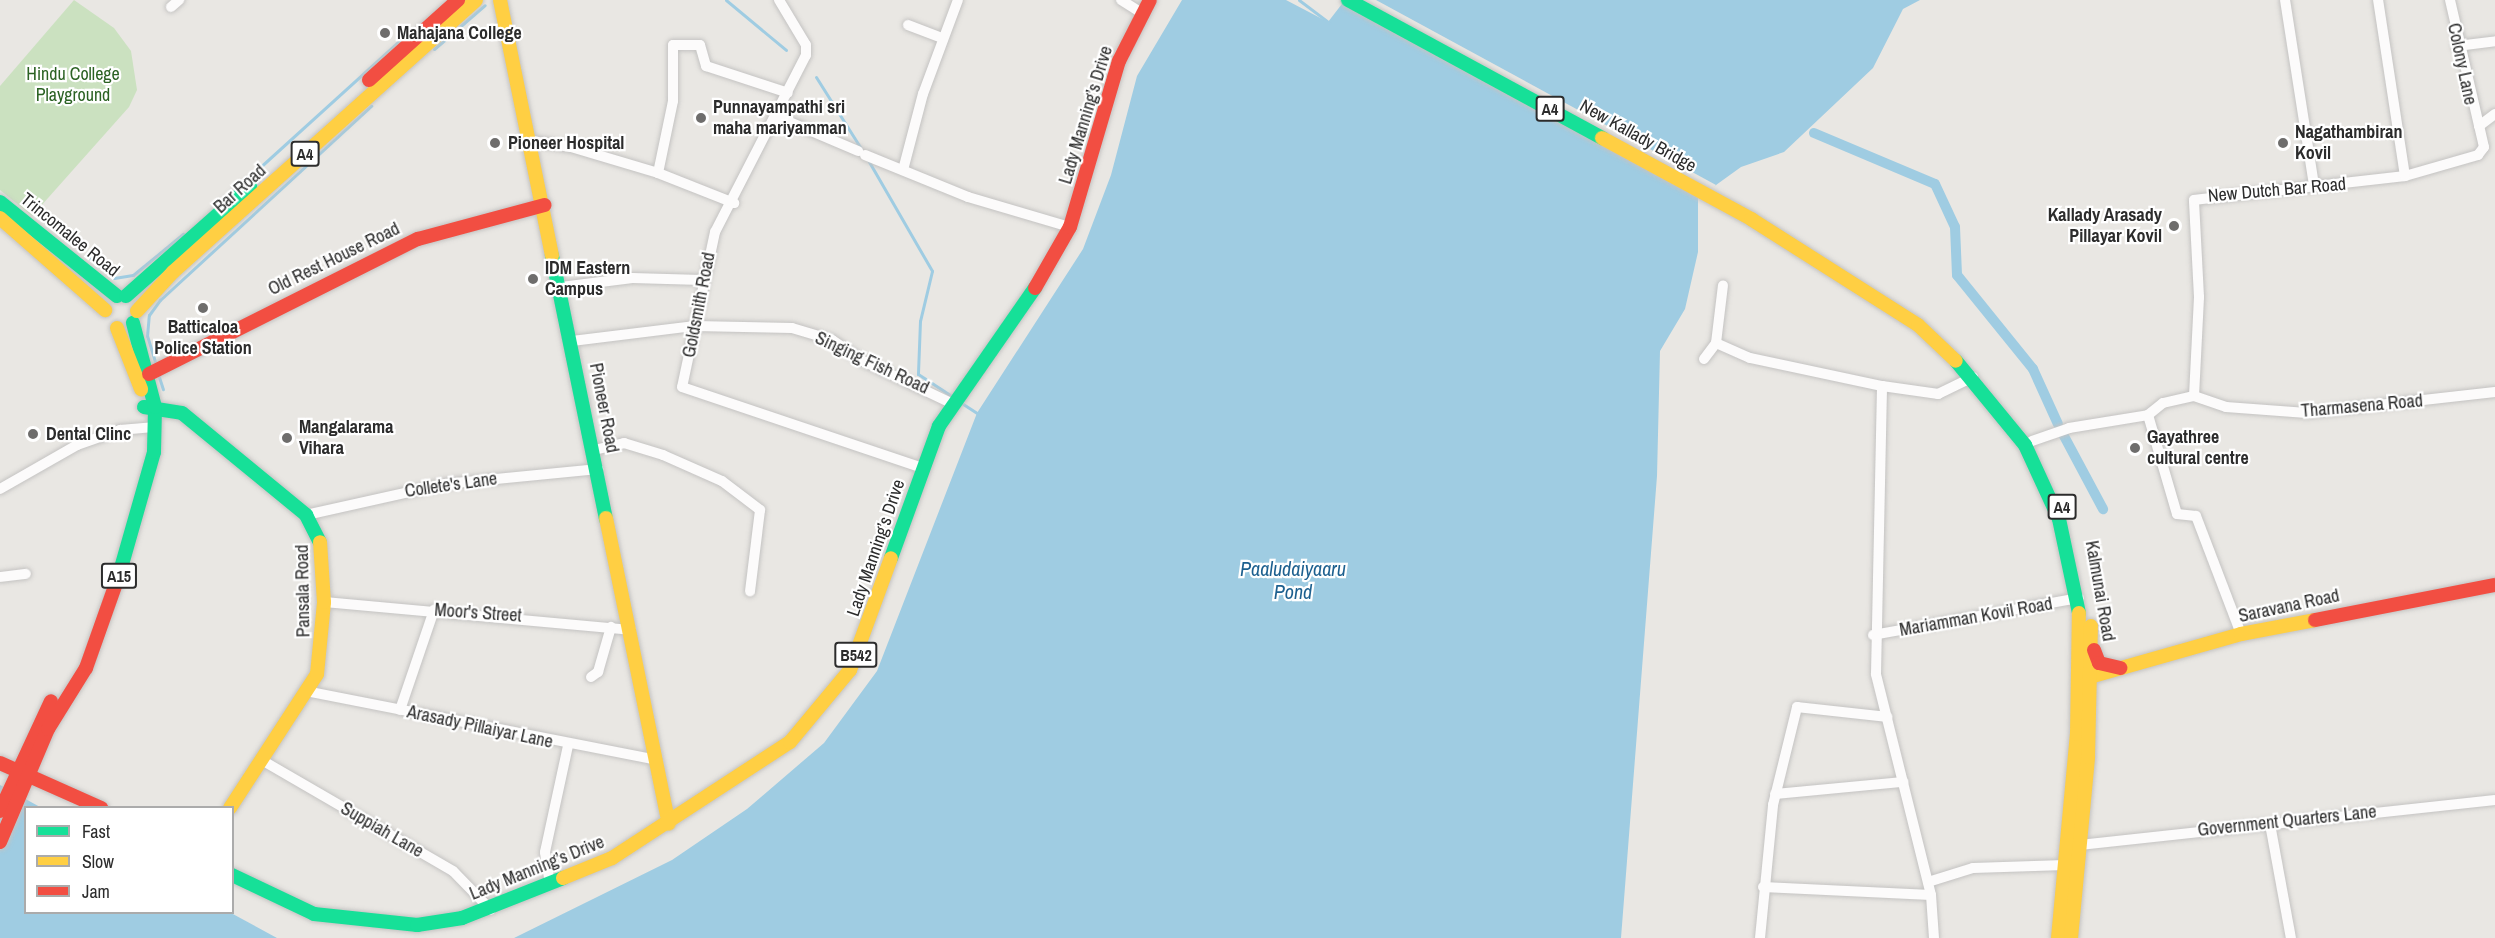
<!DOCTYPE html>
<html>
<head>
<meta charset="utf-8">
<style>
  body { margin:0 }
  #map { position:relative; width:2495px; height:938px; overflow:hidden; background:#e9e7e3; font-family:"Archivo Narrow",sans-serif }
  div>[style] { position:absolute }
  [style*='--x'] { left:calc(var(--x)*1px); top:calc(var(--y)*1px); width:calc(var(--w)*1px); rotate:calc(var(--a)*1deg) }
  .green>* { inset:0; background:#cbe1c0 }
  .water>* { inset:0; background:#9fcce2 }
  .pier>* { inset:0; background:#e9e7e3 }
  .stream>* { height:3px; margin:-1.5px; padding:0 1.5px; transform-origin:1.5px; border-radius:1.5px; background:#9fcce2 }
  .canal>* { height:10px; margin:-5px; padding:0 5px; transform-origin:5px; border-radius:5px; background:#9fcce2 }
  .roads { filter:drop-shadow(0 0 2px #c4c3c2) drop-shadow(0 0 2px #c4c3c2) }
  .street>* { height:10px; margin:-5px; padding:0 5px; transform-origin:5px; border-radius:5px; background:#fcfbfb }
  .fast>* { height:14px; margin:-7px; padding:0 7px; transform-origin:7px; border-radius:7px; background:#16e098 }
  .slow>* { height:14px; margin:-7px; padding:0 7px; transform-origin:7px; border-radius:7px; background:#ffcf43 }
  .jam>* { height:14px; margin:-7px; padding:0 7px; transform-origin:7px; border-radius:7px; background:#f24e42 }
  .dots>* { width:16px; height:16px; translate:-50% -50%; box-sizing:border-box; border:3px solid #fff; border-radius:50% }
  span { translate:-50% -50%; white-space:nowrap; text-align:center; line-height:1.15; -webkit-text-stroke:4.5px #fff; paint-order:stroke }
  .shield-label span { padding:2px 4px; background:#fff; border:2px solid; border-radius:4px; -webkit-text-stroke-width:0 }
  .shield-label { font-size:16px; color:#2c2c2c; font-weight:700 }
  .poi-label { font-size:18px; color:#2c2c2c; font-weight:700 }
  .left { translate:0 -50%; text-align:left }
  .right { translate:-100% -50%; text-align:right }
  .street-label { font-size:18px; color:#2c2c2c }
  .park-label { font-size:18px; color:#2b6223 }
  .water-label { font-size:20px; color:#1d608f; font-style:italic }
  .legend { position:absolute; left:24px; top:806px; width:210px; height:108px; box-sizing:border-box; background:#fff; border:2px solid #ababab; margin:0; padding:8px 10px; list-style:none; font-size:18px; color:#2c2c2c }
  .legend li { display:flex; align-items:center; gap:12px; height:30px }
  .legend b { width:30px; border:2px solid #ababab }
</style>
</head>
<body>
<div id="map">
  <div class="green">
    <i style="clip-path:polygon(74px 0,114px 28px,131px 51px,137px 90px,129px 107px,32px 216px,0 190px,0 86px)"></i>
  </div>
  <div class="water">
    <i style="clip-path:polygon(1182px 0,1286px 0,1328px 22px,1345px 0,1920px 0,1903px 9px,1873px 68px,1784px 152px,1741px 167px,1698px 198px,1698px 252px,1685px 309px,1660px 351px,1657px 476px,1621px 938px,514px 938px,672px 860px,747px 809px,824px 743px,877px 671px,977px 413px,1083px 249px,1111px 175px,1137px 76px)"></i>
    <i style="clip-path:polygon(0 785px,40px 807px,26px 808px,26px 912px,231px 913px,277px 938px,0 938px)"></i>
  </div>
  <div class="pier">
    <i style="clip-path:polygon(1341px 0,1376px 0,1716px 185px,1702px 198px)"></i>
  </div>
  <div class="stream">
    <i style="--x:726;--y:0;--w:78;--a:39.8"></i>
    <i style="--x:1299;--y:0;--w:38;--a:37"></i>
    <i style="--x:434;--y:49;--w:67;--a:-40.8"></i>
    <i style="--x:816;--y:77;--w:83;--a:57.8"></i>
    <i style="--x:868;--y:160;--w:128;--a:60"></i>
    <i style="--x:932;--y:271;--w:51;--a:103.5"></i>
    <i style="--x:920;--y:321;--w:53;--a:92.2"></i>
    <i style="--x:918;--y:374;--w:42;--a:33.3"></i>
    <i style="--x:247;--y:179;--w:219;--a:-42.2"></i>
    <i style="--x:88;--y:256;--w:34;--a:40"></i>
    <i style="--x:114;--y:278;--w:19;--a:-9"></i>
    <i style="--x:133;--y:275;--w:65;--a:-39.4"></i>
    <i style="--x:156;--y:365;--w:30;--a:-107"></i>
    <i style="--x:147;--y:336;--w:21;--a:-85"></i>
    <i style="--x:149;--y:315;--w:19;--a:-54"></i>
    <i style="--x:160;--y:300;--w:287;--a:-42.6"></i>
    <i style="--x:158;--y:374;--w:16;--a:72"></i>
    <i style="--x:963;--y:404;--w:17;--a:33"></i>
  </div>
  <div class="canal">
    <i style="--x:1814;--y:133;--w:131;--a:22.9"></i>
    <i style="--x:1935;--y:184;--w:47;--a:65.1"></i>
    <i style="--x:1955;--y:227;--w:48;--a:87.6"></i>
    <i style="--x:1957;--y:275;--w:121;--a:51"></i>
    <i style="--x:2033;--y:369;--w:60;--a:65.6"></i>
    <i style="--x:2064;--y:436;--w:83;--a:61.9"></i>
  </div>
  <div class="roads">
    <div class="street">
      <i style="--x:779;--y:0;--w:52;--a:59"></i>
      <i style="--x:806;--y:45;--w:10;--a:90"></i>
      <i style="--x:806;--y:55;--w:199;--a:117.2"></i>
      <i style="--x:715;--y:232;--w:158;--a:102"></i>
      <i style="--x:682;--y:387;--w:254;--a:18.6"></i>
      <i style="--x:1121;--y:0;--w:26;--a:32"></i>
      <i style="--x:2285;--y:0;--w:187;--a:81.1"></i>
      <i style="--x:2450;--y:0;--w:129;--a:77"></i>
      <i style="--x:171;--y:7;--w:11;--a:-41"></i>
      <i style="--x:908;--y:25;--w:36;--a:21"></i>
      <i style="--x:2457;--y:46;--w:38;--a:-7"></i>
      <i style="--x:778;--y:117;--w:87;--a:23"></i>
      <i style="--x:532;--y:141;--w:39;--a:9"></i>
      <i style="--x:571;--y:147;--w:91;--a:16.6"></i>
      <i style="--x:658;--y:173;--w:82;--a:21.5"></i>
      <i style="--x:865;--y:155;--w:111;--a:22.2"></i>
      <i style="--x:968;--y:197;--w:106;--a:16.4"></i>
      <i style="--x:903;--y:170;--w:79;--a:-75.3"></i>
      <i style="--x:923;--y:94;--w:100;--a:-69.6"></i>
      <i style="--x:658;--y:173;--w:74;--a:-78.2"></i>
      <i style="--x:673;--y:101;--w:56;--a:-90"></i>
      <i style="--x:673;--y:45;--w:27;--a:0"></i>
      <i style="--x:700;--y:45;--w:22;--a:74"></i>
      <i style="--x:706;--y:66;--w:86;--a:18.2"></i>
      <i style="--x:2405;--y:176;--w:76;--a:-16"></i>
      <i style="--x:2478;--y:155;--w:10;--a:-53"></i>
      <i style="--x:2484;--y:147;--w:22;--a:-103"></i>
      <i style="--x:2479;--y:126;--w:20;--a:-37"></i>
      <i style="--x:561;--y:287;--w:72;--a:-7.2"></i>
      <i style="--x:632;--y:278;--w:70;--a:1.6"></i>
      <i style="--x:572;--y:341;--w:124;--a:-7"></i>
      <i style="--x:695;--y:326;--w:97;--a:1.2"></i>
      <i style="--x:792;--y:328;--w:42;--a:16.7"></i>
      <i style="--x:832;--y:340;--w:40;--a:34"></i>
      <i style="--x:865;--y:362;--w:100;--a:25.5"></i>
      <i style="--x:1716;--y:343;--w:58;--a:-83.1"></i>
      <i style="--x:1704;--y:359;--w:20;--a:-53"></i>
      <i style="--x:1716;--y:343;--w:37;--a:24"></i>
      <i style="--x:1750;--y:358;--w:135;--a:12"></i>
      <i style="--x:2194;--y:396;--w:34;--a:19"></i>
      <i style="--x:2226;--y:407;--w:81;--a:4.2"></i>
      <i style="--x:2307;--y:413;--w:189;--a:-6.4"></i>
      <i style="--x:2148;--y:415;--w:103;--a:73.7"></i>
      <i style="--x:2177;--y:514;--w:19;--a:6"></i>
      <i style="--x:2196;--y:516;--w:126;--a:69.1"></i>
      <i style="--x:2032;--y:441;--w:39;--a:-19"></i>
      <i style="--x:2069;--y:428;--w:80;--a:-9.3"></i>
      <i style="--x:2148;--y:415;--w:19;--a:-39"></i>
      <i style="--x:2163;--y:403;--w:32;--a:-13"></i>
      <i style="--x:2194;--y:396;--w:99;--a:-87.1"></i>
      <i style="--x:2199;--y:297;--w:97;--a:-93"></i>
      <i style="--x:2194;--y:200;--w:212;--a:-6.5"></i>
      <i style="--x:2405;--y:176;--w:178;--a:-98.7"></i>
      <i style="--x:594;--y:450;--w:31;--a:-13"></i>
      <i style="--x:624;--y:443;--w:41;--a:17.1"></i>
      <i style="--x:663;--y:455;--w:64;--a:23.8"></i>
      <i style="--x:722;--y:481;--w:48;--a:37.3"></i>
      <i style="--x:760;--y:510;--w:82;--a:97"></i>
      <i style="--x:0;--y:489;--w:89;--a:-29.7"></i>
      <i style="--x:77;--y:445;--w:46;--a:-19.2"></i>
      <i style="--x:120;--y:430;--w:36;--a:-5"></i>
      <i style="--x:306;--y:515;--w:142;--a:-12.6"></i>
      <i style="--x:445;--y:484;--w:154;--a:-5.6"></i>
      <i style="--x:0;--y:577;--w:26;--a:-7"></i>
      <i style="--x:324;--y:602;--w:308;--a:5.2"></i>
      <i style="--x:1873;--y:635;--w:209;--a:-10.2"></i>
      <i style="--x:591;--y:677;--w:9;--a:-36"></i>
      <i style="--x:598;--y:672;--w:47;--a:-73.9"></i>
      <i style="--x:306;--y:691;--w:355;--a:11.1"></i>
      <i style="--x:400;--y:710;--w:106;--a:-71.2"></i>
      <i style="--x:265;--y:762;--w:217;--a:30.1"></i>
      <i style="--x:453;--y:871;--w:54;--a:45.7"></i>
      <i style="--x:1775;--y:794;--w:129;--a:-5.4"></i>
      <i style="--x:2270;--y:824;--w:116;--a:79.6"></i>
      <i style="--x:2080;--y:845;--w:417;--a:-6.2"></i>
      <i style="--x:1928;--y:882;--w:47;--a:-17.3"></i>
      <i style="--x:1973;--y:868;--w:92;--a:-1.9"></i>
      <i style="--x:550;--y:884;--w:32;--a:-99"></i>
      <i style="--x:545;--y:852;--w:108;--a:-77.8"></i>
      <i style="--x:1763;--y:887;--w:168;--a:2.7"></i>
      <i style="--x:1760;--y:938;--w:134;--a:-84.4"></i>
      <i style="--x:1773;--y:805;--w:101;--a:-76.2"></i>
      <i style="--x:1797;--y:707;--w:91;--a:6.3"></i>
      <i style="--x:1934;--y:938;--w:43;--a:-94"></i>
      <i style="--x:1931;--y:895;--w:228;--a:-104"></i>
      <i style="--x:1876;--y:674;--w:288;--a:-88.8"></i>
      <i style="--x:1882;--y:386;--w:57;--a:8.1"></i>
      <i style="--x:1938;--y:394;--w:39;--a:-26"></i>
    </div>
    <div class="fast">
      <i style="--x:1348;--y:0;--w:289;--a:28.5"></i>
      <i style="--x:0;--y:202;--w:150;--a:38.8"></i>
      <i style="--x:552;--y:256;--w:268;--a:78.4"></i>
      <i style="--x:126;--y:296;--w:166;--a:-41.6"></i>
      <i style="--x:1956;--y:361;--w:109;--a:50.6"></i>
      <i style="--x:2025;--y:445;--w:81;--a:65.3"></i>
      <i style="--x:2059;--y:519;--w:96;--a:78"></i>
      <i style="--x:144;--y:407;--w:38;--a:9"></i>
      <i style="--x:182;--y:413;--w:161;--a:39.4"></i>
      <i style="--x:306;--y:515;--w:30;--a:63"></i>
      <i style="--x:891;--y:558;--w:140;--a:-70"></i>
      <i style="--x:939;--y:426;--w:168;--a:-55.2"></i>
      <i style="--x:119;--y:575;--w:128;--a:-74.1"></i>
      <i style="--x:154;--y:452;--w:45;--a:-88.7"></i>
      <i style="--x:155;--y:407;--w:87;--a:-104.7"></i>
      <i style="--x:232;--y:875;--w:91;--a:25.4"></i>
      <i style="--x:314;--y:914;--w:104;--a:6.1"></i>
      <i style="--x:417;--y:925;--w:46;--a:-8.8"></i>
      <i style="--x:462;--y:918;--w:109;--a:-21.6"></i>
    </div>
    <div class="slow">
      <i style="--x:500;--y:0;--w:261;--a:78.5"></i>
      <i style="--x:1602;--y:138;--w:170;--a:28.5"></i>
      <i style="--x:1751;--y:219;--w:198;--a:32.4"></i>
      <i style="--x:1918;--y:325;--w:52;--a:43.5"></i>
      <i style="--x:0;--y:218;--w:140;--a:41.2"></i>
      <i style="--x:137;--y:311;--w:53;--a:-47.3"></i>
      <i style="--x:173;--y:272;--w:407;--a:-41.9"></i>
      <i style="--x:117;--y:328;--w:66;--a:68.5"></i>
      <i style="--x:606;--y:518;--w:312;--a:78.4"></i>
      <i style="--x:2093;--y:676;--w:154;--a:-15.8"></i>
      <i style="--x:2241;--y:634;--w:75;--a:-10.7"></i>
      <i style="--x:230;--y:808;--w:160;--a:-57"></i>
      <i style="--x:317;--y:674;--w:72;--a:-84.4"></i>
      <i style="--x:324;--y:602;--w:60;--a:-93.8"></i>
      <i style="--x:563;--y:878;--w:53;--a:-22.2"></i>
      <i style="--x:612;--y:858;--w:212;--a:-33.1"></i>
      <i style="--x:790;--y:742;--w:94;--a:-50.2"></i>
      <i style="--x:850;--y:670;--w:119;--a:-69.9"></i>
      <i style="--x:2058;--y:938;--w:205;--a:-84.7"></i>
      <i style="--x:2077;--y:734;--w:121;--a:-89.1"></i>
      <i style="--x:2071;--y:938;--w:182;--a:-84.6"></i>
      <i style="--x:2088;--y:757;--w:131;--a:-88.7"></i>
    </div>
    <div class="jam">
      <i style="--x:369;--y:80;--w:120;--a:-42"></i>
      <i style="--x:1035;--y:288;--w:70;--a:-60.2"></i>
      <i style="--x:1070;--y:227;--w:173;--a:-73.6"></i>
      <i style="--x:1119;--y:61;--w:68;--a:-63.1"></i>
      <i style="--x:149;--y:374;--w:301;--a:-26.7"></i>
      <i style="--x:418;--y:239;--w:131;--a:-15"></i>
      <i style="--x:2315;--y:620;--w:183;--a:-11"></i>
      <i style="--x:2094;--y:650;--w:14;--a:69"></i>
      <i style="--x:2099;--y:663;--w:22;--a:13"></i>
      <i style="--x:0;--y:763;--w:111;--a:24"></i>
      <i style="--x:0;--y:811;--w:121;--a:-65.1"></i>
      <i style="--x:0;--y:842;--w:123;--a:-67"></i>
      <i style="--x:48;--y:729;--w:72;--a:-58.1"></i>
      <i style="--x:86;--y:668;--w:99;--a:-70.5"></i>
    </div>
  </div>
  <div class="dots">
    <i style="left:385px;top:33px;background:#6e6d6c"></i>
    <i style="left:701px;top:118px;background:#6e6d6c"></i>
    <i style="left:495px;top:143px;background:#6e6d6c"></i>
    <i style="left:2283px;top:143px;background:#6e6d6c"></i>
    <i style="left:2174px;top:226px;background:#6e6d6c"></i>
    <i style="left:533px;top:279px;background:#6e6d6c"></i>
    <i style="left:203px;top:308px;background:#6e6d6c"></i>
    <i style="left:33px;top:434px;background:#6e6d6c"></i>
    <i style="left:287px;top:438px;background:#6e6d6c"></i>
    <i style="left:2135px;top:448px;background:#6e6d6c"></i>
  </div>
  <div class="shield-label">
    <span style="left:1550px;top:109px">A4</span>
    <span style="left:305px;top:154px">A4</span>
    <span style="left:2062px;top:507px">A4</span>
    <span style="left:119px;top:576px">A15</span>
    <span style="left:856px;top:655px">B542</span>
  </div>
  <div class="poi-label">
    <span class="left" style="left:397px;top:33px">Mahajana College</span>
    <span class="left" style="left:713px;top:118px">Punnayampathi sri<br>maha mariyamman</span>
    <span class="left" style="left:2295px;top:143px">Nagathambiran<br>Kovil</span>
    <span class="left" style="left:508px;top:143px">Pioneer Hospital</span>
    <span class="right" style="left:2162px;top:226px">Kallady Arasady<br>Pillayar Kovil</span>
    <span class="left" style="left:545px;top:279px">IDM Eastern<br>Campus</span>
    <span style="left:203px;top:338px">Batticaloa<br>Police Station</span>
    <span class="left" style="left:299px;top:438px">Mangalarama<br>Vihara</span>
    <span class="left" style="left:46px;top:434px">Dental Clinc</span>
    <span class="left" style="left:2147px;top:448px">Gayathree<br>cultural centre</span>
  </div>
  <div class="street-label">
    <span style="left:2462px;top:64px;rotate:78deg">Colony Lane</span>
    <span style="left:1086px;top:115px;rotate:-73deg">Lady Manning’s Drive</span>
    <span style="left:1638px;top:136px;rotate:29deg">New Kallady Bridge</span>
    <span style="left:240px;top:189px;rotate:-42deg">Bar Road</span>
    <span style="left:2277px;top:190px;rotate:-5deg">New Dutch Bar Road</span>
    <span style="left:70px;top:235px;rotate:39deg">Trincomalee Road</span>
    <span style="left:334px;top:259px;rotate:-26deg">Old Rest House Road</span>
    <span style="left:699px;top:305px;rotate:-79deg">Goldsmith Road</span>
    <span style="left:872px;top:363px;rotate:25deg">Singing Fish Road</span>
    <span style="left:2362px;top:406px;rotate:-5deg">Tharmasena Road</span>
    <span style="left:604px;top:408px;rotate:79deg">Pioneer Road</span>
    <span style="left:451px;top:485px;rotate:-8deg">Collete's Lane</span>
    <span style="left:876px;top:548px;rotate:-71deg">Lady Manning’s Drive</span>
    <span style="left:303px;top:591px;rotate:-91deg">Pansala Road</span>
    <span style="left:2100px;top:591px;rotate:80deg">Kalmunai Road</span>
    <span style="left:2289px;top:606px;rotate:-12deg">Saravana Road</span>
    <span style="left:478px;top:613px;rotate:4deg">Moor's Street</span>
    <span style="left:1976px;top:617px;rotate:-10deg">Mariamman Kovil Road</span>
    <span style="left:480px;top:727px;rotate:12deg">Arasady Pillaiyar Lane</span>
    <span style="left:2287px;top:821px;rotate:-6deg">Government Quarters Lane</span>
    <span style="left:382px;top:830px;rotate:30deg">Suppiah Lane</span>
    <span style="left:537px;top:868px;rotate:-22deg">Lady Manning’s Drive</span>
  </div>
  <div class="park-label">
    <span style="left:73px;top:85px">Hindu College<br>Playground</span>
  </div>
  <div class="water-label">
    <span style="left:1293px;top:580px">Paaludaiyaaru<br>Pond</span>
  </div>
  <ul class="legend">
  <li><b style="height:8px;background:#16e098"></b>Fast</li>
  <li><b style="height:8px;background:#ffcf43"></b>Slow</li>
  <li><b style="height:8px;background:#f24e42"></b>Jam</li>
  </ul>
</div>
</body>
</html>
